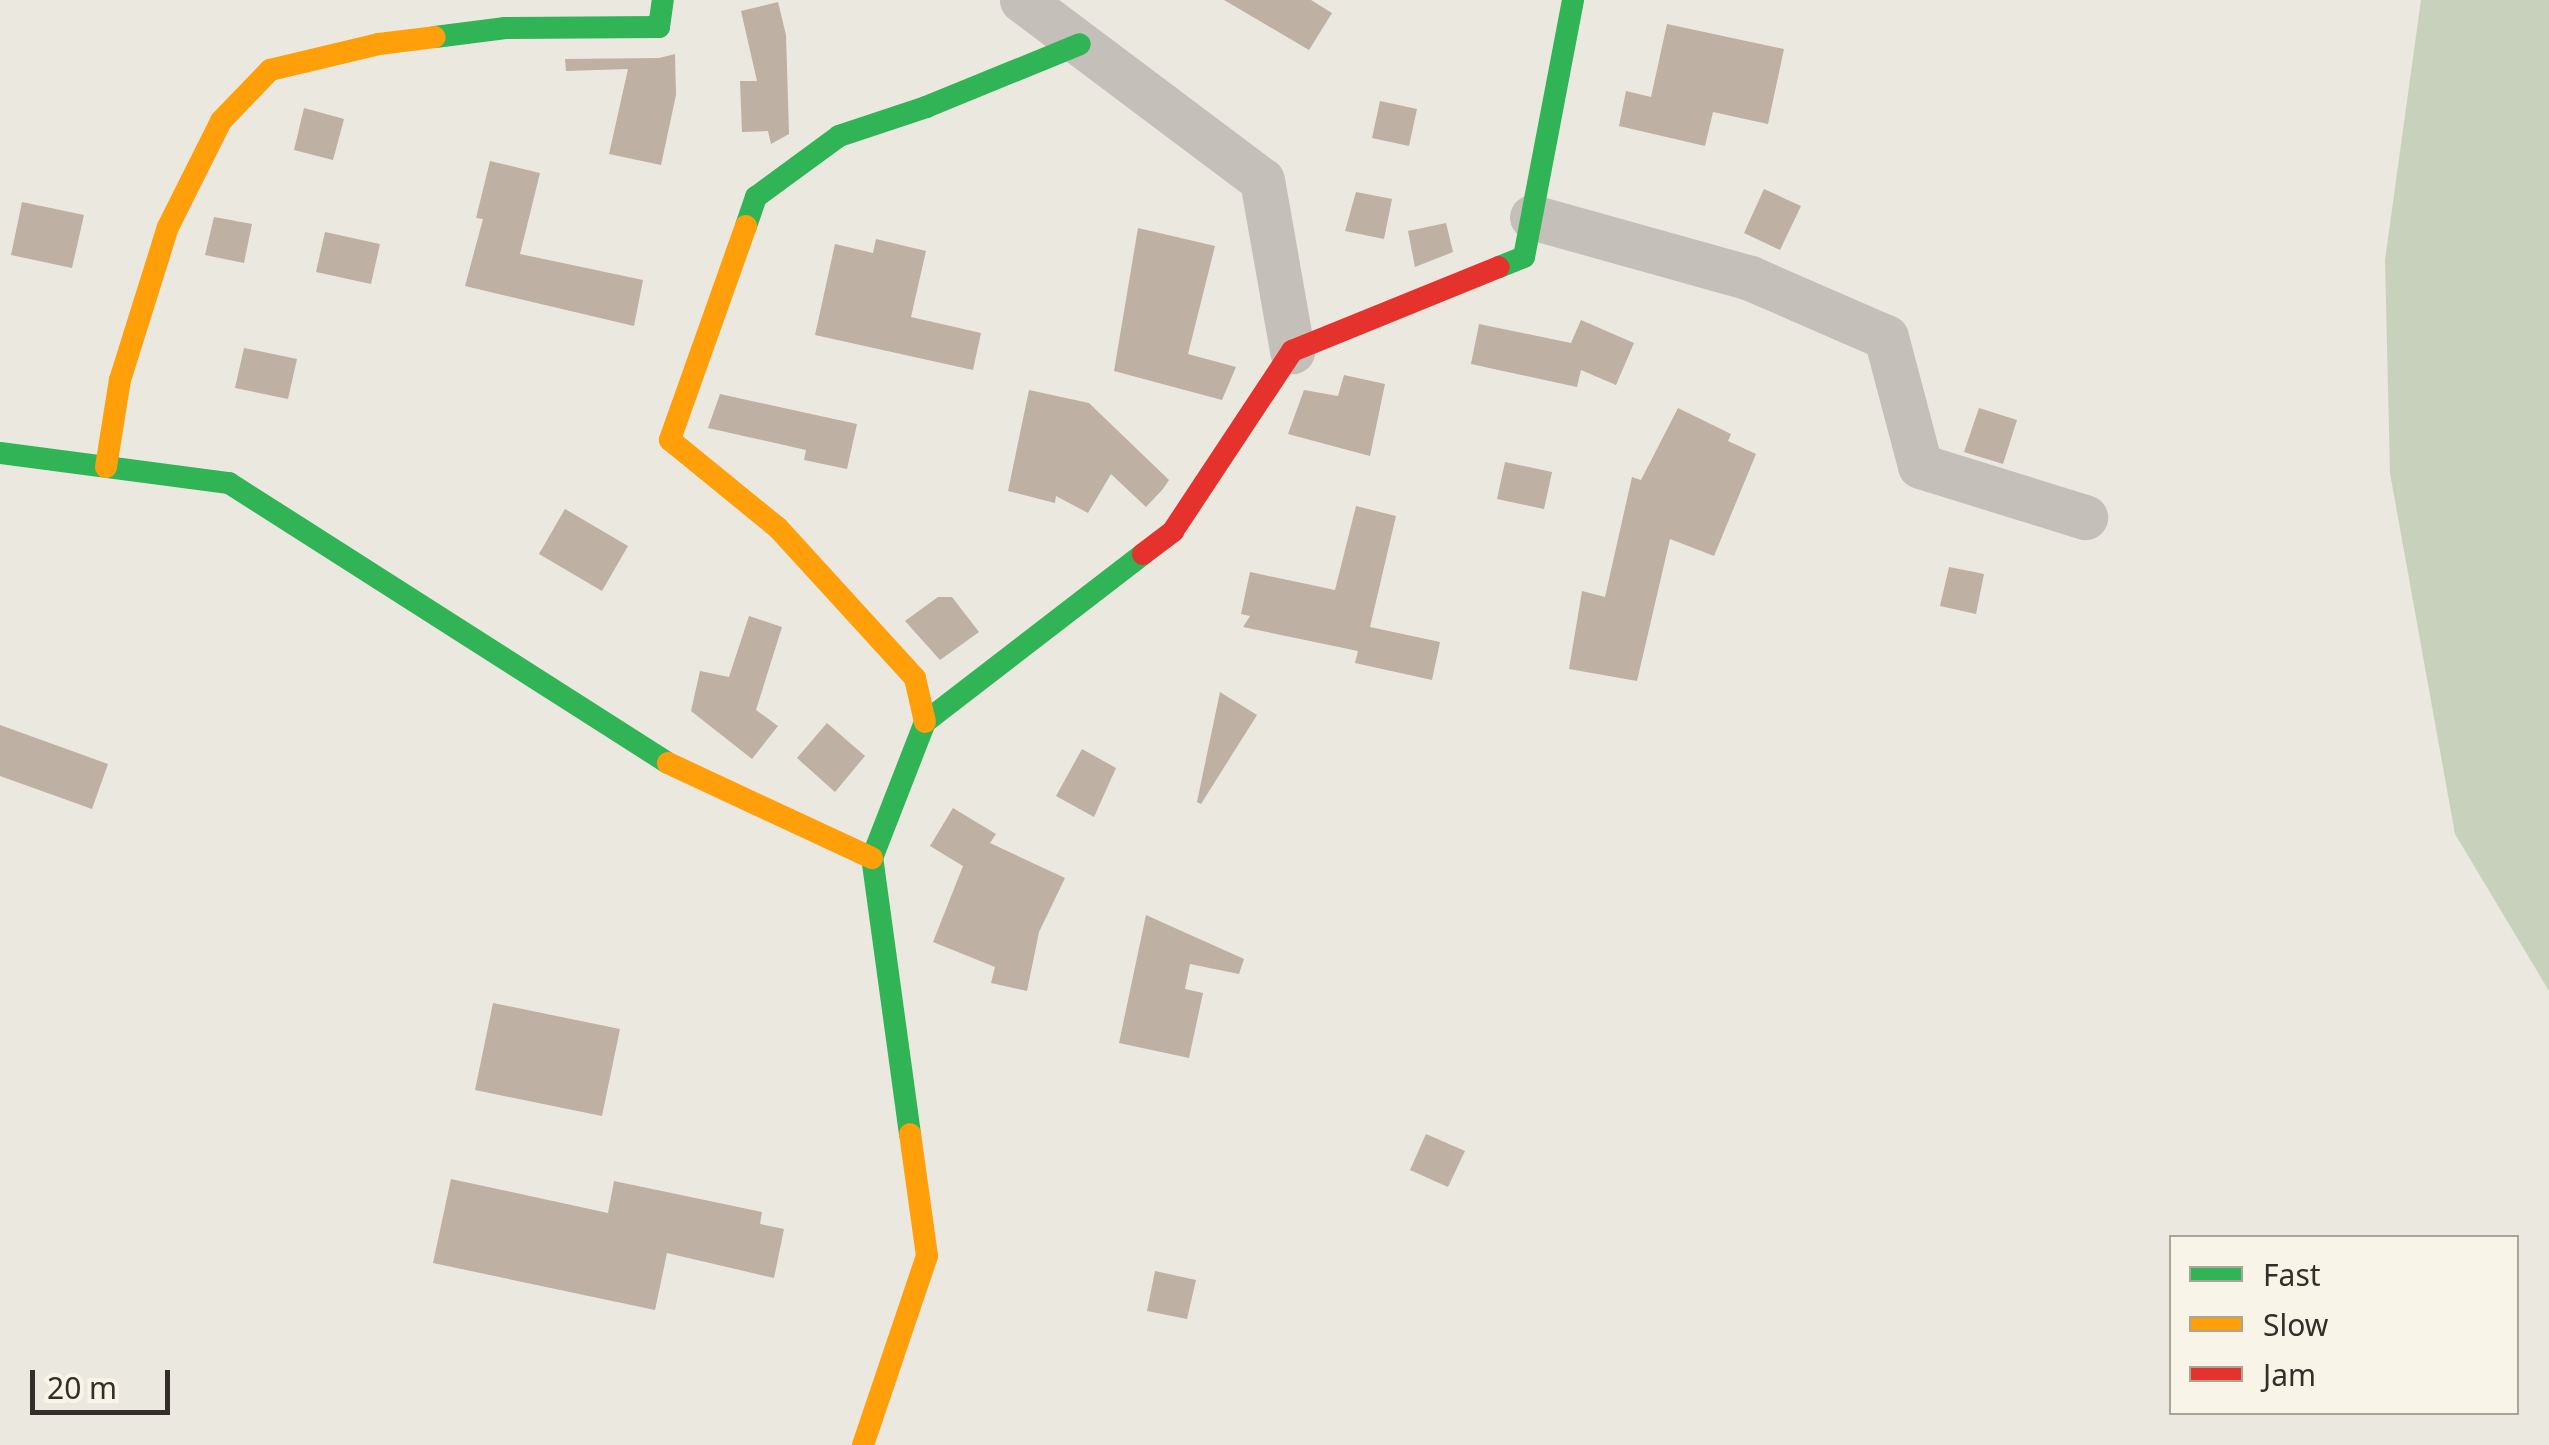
<!DOCTYPE html>
<html>
<head>
<meta charset="utf-8">
<style>
  body { margin:0 }
  #map { position:relative; width:2549px; height:1445px; overflow:hidden; background:#ebe8e0; font-family:"Noto Sans",sans-serif }
  div>[style] { position:absolute }
  [style*='--x'] { left:calc(var(--x)*1px); top:calc(var(--y)*1px); width:calc(var(--w)*1px); rotate:calc(var(--a)*1deg) }
  .green>* { inset:0; background:#c8d1bb }
  .building>* { inset:0; background:#beb0a2 }
  .street>* { height:45px; margin:-22.5px; padding:0 22.5px; transform-origin:22.5px; border-radius:22.5px; background:#c4c0b9 }
  .fast>* { height:22px; margin:-11px; padding:0 11px; transform-origin:11px; border-radius:11px; background:#30b455 }
  .slow>* { height:22px; margin:-11px; padding:0 11px; transform-origin:11px; border-radius:11px; background:#ff9f0a }
  .jam>* { height:22px; margin:-11px; padding:0 11px; transform-origin:11px; border-radius:11px; background:#e5322d }
  span { translate:-50% -50%; white-space:nowrap; text-align:center; line-height:1.15; -webkit-text-stroke:10px #f8f4e7; paint-order:stroke }
  .legend { position:absolute; left:2169px; top:1235px; width:350px; height:180px; box-sizing:border-box; background:#f8f4e7; border:2px solid #aaa59b; margin:0; padding:12px 18px; list-style:none; font-size:30px; color:#342e28 }
  .legend li { display:flex; align-items:center; gap:20px; height:50px }
  .legend b { width:50px; border:2px solid #aaa59b }
  .scale { position:absolute; left:30px; top:1370px; width:140px; height:45px; box-sizing:border-box; border:5px solid #342e28; border-top:0; padding-left:12px; font-size:30px; line-height:35px; white-space:nowrap; color:#342e28; -webkit-text-stroke:8px #f8f4e7; paint-order:stroke }
</style>
</head>
<body>
<div id="map">
  <div class="green">
    <i style="clip-path:polygon(2421px 0,2549px 0,2549px 991px,2455px 834px,2390px 473px,2385px 260px)"></i>
  </div>
  <div class="building">
    <i style="clip-path:polygon(1224px 0,1311px 0,1332px 13px,1309px 50px)"></i>
    <i style="clip-path:polygon(778px 2px,786px 35px,789px 134px,771px 144px,768px 131px,742px 132px,740px 81px,757px 81px,741px 11px)"></i>
    <i style="clip-path:polygon(1667px 24px,1784px 49px,1768px 124px,1713px 112px,1705px 146px,1619px 126px,1626px 91px,1651px 97px)"></i>
    <i style="clip-path:polygon(675px 54px,676px 95px,661px 165px,609px 154px,628px 69px,566px 71px,565px 59px,659px 58px)"></i>
    <i style="clip-path:polygon(1380px 101px,1417px 109px,1409px 146px,1372px 138px)"></i>
    <i style="clip-path:polygon(304px 108px,344px 119px,333px 160px,294px 150px)"></i>
    <i style="clip-path:polygon(490px 161px,540px 173px,520px 254px,643px 280px,634px 326px,465px 286px,483px 219px,476px 218px)"></i>
    <i style="clip-path:polygon(1764px 189px,1801px 206px,1780px 250px,1744px 233px)"></i>
    <i style="clip-path:polygon(1356px 192px,1392px 199px,1384px 239px,1345px 231px)"></i>
    <i style="clip-path:polygon(22px 202px,84px 215px,72px 268px,11px 255px)"></i>
    <i style="clip-path:polygon(214px 217px,252px 224px,244px 263px,205px 255px)"></i>
    <i style="clip-path:polygon(1446px 223px,1453px 252px,1415px 267px,1408px 231px)"></i>
    <i style="clip-path:polygon(1138px 228px,1215px 246px,1188px 354px,1236px 367px,1222px 400px,1114px 371px)"></i>
    <i style="clip-path:polygon(325px 232px,380px 244px,371px 284px,316px 272px)"></i>
    <i style="clip-path:polygon(876px 239px,926px 251px,911px 317px,981px 333px,973px 370px,815px 335px,835px 244px,873px 253px)"></i>
    <i style="clip-path:polygon(1581px 320px,1634px 343px,1616px 385px,1581px 370px,1577px 387px,1471px 364px,1479px 324px,1571px 343px)"></i>
    <i style="clip-path:polygon(244px 348px,297px 359px,288px 399px,235px 388px)"></i>
    <i style="clip-path:polygon(1344px 375px,1385px 384px,1370px 456px,1288px 434px,1304px 390px,1338px 396px)"></i>
    <i style="clip-path:polygon(1029px 390px,1089px 403px,1169px 480px,1163px 489px,1146px 507px,1111px 474px,1088px 513px,1056px 496px,1055px 503px,1008px 491px)"></i>
    <i style="clip-path:polygon(720px 394px,857px 424px,847px 469px,804px 460px,806px 450px,708px 428px)"></i>
    <i style="clip-path:polygon(1678px 408px,1731px 434px,1728px 441px,1756px 454px,1714px 556px,1670px 539px,1637px 681px,1569px 669px,1582px 591px,1605px 597px,1632px 477px,1641px 480px)"></i>
    <i style="clip-path:polygon(1979px 408px,2017px 420px,2003px 464px,1964px 452px)"></i>
    <i style="clip-path:polygon(1505px 462px,1552px 472px,1544px 509px,1497px 499px)"></i>
    <i style="clip-path:polygon(1356px 506px,1396px 516px,1370px 627px,1440px 642px,1432px 680px,1355px 663px,1358px 651px,1243px 627px,1250px 616px,1241px 614px,1250px 572px,1335px 590px)"></i>
    <i style="clip-path:polygon(565px 509px,628px 546px,602px 591px,539px 554px)"></i>
    <i style="clip-path:polygon(1949px 567px,1984px 574px,1976px 614px,1940px 606px)"></i>
    <i style="clip-path:polygon(938px 597px,952px 597px,979px 632px,940px 660px,905px 621px)"></i>
    <i style="clip-path:polygon(749px 616px,782px 627px,756px 710px,778px 726px,752px 759px,691px 711px,700px 671px,729px 677px)"></i>
    <i style="clip-path:polygon(1220px 692px,1257px 715px,1201px 804px,1197px 802px)"></i>
    <i style="clip-path:polygon(827px 723px,865px 756px,835px 792px,797px 758px)"></i>
    <i style="clip-path:polygon(0 725px,108px 764px,92px 809px,0 776px)"></i>
    <i style="clip-path:polygon(1082px 749px,1116px 768px,1094px 817px,1056px 796px)"></i>
    <i style="clip-path:polygon(953px 808px,996px 834px,990px 843px,1065px 878px,1039px 932px,1027px 991px,991px 983px,995px 967px,933px 942px,963px 866px,930px 846px)"></i>
    <i style="clip-path:polygon(1146px 915px,1244px 959px,1239px 974px,1190px 964px,1185px 989px,1203px 993px,1189px 1058px,1119px 1043px)"></i>
    <i style="clip-path:polygon(493px 1003px,620px 1029px,602px 1116px,475px 1090px)"></i>
    <i style="clip-path:polygon(1426px 1134px,1465px 1151px,1448px 1187px,1410px 1170px)"></i>
    <i style="clip-path:polygon(451px 1179px,608px 1213px,614px 1181px,762px 1212px,760px 1224px,784px 1229px,774px 1278px,667px 1253px,655px 1310px,433px 1263px)"></i>
    <i style="clip-path:polygon(1155px 1271px,1196px 1280px,1187px 1319px,1147px 1311px)"></i>
  </div>
  <div class="street">
    <i style="--x:1022;--y:0;--w:300;--a:36.9"></i>
    <i style="--x:1262;--y:180;--w:174;--a:80"></i>
    <i style="--x:1532;--y:217;--w:226;--a:15.6"></i>
    <i style="--x:1750;--y:278;--w:148;--a:23.5"></i>
    <i style="--x:1886;--y:337;--w:133;--a:75.2"></i>
    <i style="--x:1920;--y:466;--w:173;--a:17.2"></i>
  </div>
  <div class="fast">
    <i style="--x:435;--y:37;--w:71;--a:-7.3"></i>
    <i style="--x:505;--y:28;--w:154;--a:-0.4"></i>
    <i style="--x:659;--y:27;--w:27;--a:-82"></i>
    <i style="--x:746;--y:226;--w:31;--a:-71"></i>
    <i style="--x:756;--y:197;--w:103;--a:-36.3"></i>
    <i style="--x:839;--y:136;--w:92;--a:-18.4"></i>
    <i style="--x:926;--y:107;--w:166;--a:-22.2"></i>
    <i style="--x:1499;--y:267;--w:27;--a:-22"></i>
    <i style="--x:1524;--y:257;--w:262;--a:-79.2"></i>
    <i style="--x:0;--y:453;--w:231;--a:7.5"></i>
    <i style="--x:229;--y:483;--w:521;--a:32.53"></i>
    <i style="--x:910;--y:1134;--w:279;--a:-97.8"></i>
    <i style="--x:872;--y:858;--w:146;--a:-68.7"></i>
    <i style="--x:925;--y:722;--w:275;--a:-37.6"></i>
  </div>
  <div class="slow">
    <i style="--x:746;--y:226;--w:227;--a:109.6"></i>
    <i style="--x:670;--y:440;--w:139;--a:39.2"></i>
    <i style="--x:778;--y:528;--w:203;--a:47.6"></i>
    <i style="--x:915;--y:678;--w:45;--a:77.2"></i>
    <i style="--x:106;--y:467;--w:88;--a:-80.9"></i>
    <i style="--x:120;--y:380;--w:160;--a:-72.6"></i>
    <i style="--x:168;--y:227;--w:119;--a:-63.4"></i>
    <i style="--x:221;--y:121;--w:71;--a:-46.1"></i>
    <i style="--x:270;--y:70;--w:112;--a:-13.4"></i>
    <i style="--x:379;--y:44;--w:56;--a:-7.1"></i>
    <i style="--x:668;--y:763;--w:225;--a:25"></i>
    <i style="--x:863;--y:1445;--w:200;--a:-71.3"></i>
    <i style="--x:927;--y:1256;--w:123;--a:-97.9"></i>
  </div>
  <div class="jam">
    <i style="--x:1143;--y:554;--w:38;--a:-37"></i>
    <i style="--x:1173;--y:531;--w:216;--a:-56.5"></i>
    <i style="--x:1292;--y:351;--w:223;--a:-22.1"></i>
  </div>
  <ul class="legend">
  <li><b style="height:12px;background:#30b455"></b>Fast</li>
  <li><b style="height:12px;background:#ff9f0a"></b>Slow</li>
  <li><b style="height:12px;background:#e5322d"></b>Jam</li>
  </ul>
  <div class="scale">20 m</div>
</div>
</body>
</html>
